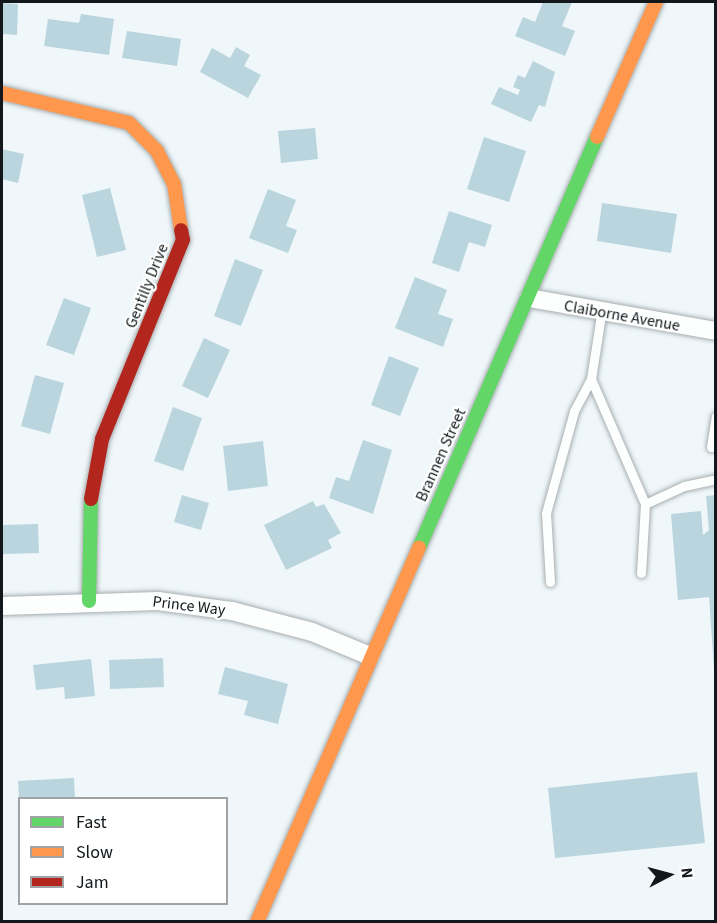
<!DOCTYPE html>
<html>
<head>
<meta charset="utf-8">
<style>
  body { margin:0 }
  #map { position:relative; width:717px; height:923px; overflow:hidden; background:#eff7fa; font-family:"Source Sans 3",sans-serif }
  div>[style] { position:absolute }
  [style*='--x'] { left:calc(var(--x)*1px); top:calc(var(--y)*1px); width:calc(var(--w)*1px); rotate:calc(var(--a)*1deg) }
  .building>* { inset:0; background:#bad5de }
  .roads { filter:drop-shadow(0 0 2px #a8aeb0) drop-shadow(0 0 2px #a8aeb0) }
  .lane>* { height:9px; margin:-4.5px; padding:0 4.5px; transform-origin:4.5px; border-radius:4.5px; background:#fdfefe }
  .street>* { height:18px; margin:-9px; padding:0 9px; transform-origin:9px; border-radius:9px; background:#fdfefe }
  .fast>* { height:14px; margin:-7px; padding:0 7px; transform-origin:7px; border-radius:7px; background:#63d668 }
  .slow>* { height:14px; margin:-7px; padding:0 7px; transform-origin:7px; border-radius:7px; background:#ff974d }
  .jam>* { height:14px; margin:-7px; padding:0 7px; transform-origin:7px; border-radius:7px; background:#b3261e }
  span { translate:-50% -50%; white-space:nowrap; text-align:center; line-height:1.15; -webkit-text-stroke:4.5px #fff; paint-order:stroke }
  .street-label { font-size:16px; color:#11171a }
  .frame { position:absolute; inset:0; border:3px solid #11171a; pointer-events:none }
  .legend { position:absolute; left:18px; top:797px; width:210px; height:108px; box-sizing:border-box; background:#fff; border:2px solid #a0a2a3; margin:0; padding:8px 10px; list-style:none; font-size:18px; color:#11171a }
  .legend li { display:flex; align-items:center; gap:12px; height:30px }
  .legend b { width:30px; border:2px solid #a0a2a3 }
  .north { position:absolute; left:639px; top:845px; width:60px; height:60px; -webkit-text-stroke:4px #fff; paint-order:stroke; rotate:84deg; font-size:16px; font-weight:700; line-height:24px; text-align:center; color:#11171a }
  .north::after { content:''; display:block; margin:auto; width:21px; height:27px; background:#11171a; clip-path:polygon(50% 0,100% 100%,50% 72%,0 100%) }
</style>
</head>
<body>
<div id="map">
  <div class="building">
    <i style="clip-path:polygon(543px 2px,572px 2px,562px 26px,575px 31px,565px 56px,515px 36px,523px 17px,535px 22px)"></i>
    <i style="clip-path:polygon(2px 3px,18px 4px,17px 35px,2px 34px)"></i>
    <i style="clip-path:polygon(81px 14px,114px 19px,109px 55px,44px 46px,48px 19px,79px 23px)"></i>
    <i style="clip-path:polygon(127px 31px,181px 39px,177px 66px,122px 58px)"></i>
    <i style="clip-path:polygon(236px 47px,250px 55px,244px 66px,261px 75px,248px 98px,200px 72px,212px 48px,230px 58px)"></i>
    <i style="clip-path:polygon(533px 61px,555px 72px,545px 107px,539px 105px,531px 122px,491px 104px,499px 87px,518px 95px,520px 90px,513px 87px,518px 75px,525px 78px)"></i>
    <i style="clip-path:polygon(315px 128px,318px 159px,281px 163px,278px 131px)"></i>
    <i style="clip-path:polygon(484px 137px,526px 151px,509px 202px,467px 189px)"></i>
    <i style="clip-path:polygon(2px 149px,24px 154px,18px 183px,2px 179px)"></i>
    <i style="clip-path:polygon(110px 188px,126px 250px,97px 257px,82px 195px)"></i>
    <i style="clip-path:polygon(268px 189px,296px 200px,286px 226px,297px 230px,288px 253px,249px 238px)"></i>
    <i style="clip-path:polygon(602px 203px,677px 214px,671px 253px,597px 241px)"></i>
    <i style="clip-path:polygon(449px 211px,492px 225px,485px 247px,469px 242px,459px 272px,432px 263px)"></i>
    <i style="clip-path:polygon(235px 259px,263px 270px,241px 326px,214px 316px)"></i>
    <i style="clip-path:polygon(415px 277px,447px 290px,438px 314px,453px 319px,443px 347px,395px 328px)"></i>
    <i style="clip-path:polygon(64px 298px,91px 308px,74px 355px,46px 345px)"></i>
    <i style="clip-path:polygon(204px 338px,230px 350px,208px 398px,182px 386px)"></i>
    <i style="clip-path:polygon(389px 356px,419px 368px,400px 416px,371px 405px)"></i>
    <i style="clip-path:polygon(35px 375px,64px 383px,50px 434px,21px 426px)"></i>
    <i style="clip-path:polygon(173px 407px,202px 418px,183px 471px,154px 461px)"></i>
    <i style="clip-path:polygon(363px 440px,392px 450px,373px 514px,329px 498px,336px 477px,349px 481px)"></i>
    <i style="clip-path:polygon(263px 441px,268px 486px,228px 491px,223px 446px)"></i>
    <i style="clip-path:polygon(182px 495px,209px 503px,201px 530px,174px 522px)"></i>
    <i style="clip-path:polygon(716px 495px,716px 669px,714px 669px,709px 597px,678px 600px,671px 514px,701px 511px,703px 535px,709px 530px,706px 496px)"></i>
    <i style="clip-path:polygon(313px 501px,316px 507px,324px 504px,341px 533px,328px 540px,332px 548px,286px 570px,264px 525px)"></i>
    <i style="clip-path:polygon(38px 524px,39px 553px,2px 554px,2px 525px)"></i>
    <i style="clip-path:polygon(163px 658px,164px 687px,110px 689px,109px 660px)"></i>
    <i style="clip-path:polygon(91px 659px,95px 696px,65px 699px,64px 687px,36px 690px,33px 665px)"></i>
    <i style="clip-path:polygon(225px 667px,288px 684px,278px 724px,244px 715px,248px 701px,218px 694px)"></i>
    <i style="clip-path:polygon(697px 772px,705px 843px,555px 858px,548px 788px)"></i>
    <i style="clip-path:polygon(74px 778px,75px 798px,19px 798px,18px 781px)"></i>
  </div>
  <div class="roads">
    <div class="lane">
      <i style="--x:591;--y:379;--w:136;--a:66.6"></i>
      <i style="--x:645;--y:504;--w:69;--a:93.3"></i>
      <i style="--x:711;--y:447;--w:31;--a:-81"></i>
      <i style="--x:645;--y:504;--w:43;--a:-24.8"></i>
      <i style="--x:684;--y:486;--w:33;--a:-12"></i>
      <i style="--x:550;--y:582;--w:69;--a:-93.3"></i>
      <i style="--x:546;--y:513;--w:106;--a:-74.6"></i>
      <i style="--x:574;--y:411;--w:36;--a:-62"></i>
      <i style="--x:591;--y:379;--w:65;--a:-81.1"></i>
    </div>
    <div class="street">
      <i style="--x:529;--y:298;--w:190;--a:10"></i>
      <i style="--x:2;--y:606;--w:156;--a:-1.8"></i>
      <i style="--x:158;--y:601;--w:75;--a:7.7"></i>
      <i style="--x:232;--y:611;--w:83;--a:14.7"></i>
      <i style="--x:312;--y:632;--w:63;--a:22.5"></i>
    </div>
    <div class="fast">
      <i style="--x:419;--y:548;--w:448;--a:-66.6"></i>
      <i style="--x:89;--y:601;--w:102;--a:-88.9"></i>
    </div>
    <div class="slow">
      <i style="--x:2;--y:93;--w:130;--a:13.3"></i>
      <i style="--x:129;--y:123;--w:40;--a:45"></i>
      <i style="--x:157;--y:151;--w:37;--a:63"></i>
      <i style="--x:174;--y:184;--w:47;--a:81.3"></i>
      <i style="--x:597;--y:137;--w:147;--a:-66.4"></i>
      <i style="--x:257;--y:922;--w:408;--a:-66.6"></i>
    </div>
    <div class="jam">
      <i style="--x:91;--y:499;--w:61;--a:-79.6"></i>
      <i style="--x:102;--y:439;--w:215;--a:-67.9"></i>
      <i style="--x:183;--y:240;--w:10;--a:-101"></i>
    </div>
  </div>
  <div class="street-label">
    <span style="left:147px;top:286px;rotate:-68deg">Gentilly Drive</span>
    <span style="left:622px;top:316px;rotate:10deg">Claiborne Avenue</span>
    <span style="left:441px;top:455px;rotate:-66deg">Brannen Street</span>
    <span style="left:189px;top:606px;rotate:7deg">Prince Way</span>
  </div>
  <div class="frame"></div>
  <ul class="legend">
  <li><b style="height:8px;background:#63d668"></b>Fast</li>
  <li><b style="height:8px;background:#ff974d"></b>Slow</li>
  <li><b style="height:8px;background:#b3261e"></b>Jam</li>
  </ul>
  <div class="north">N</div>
</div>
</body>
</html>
